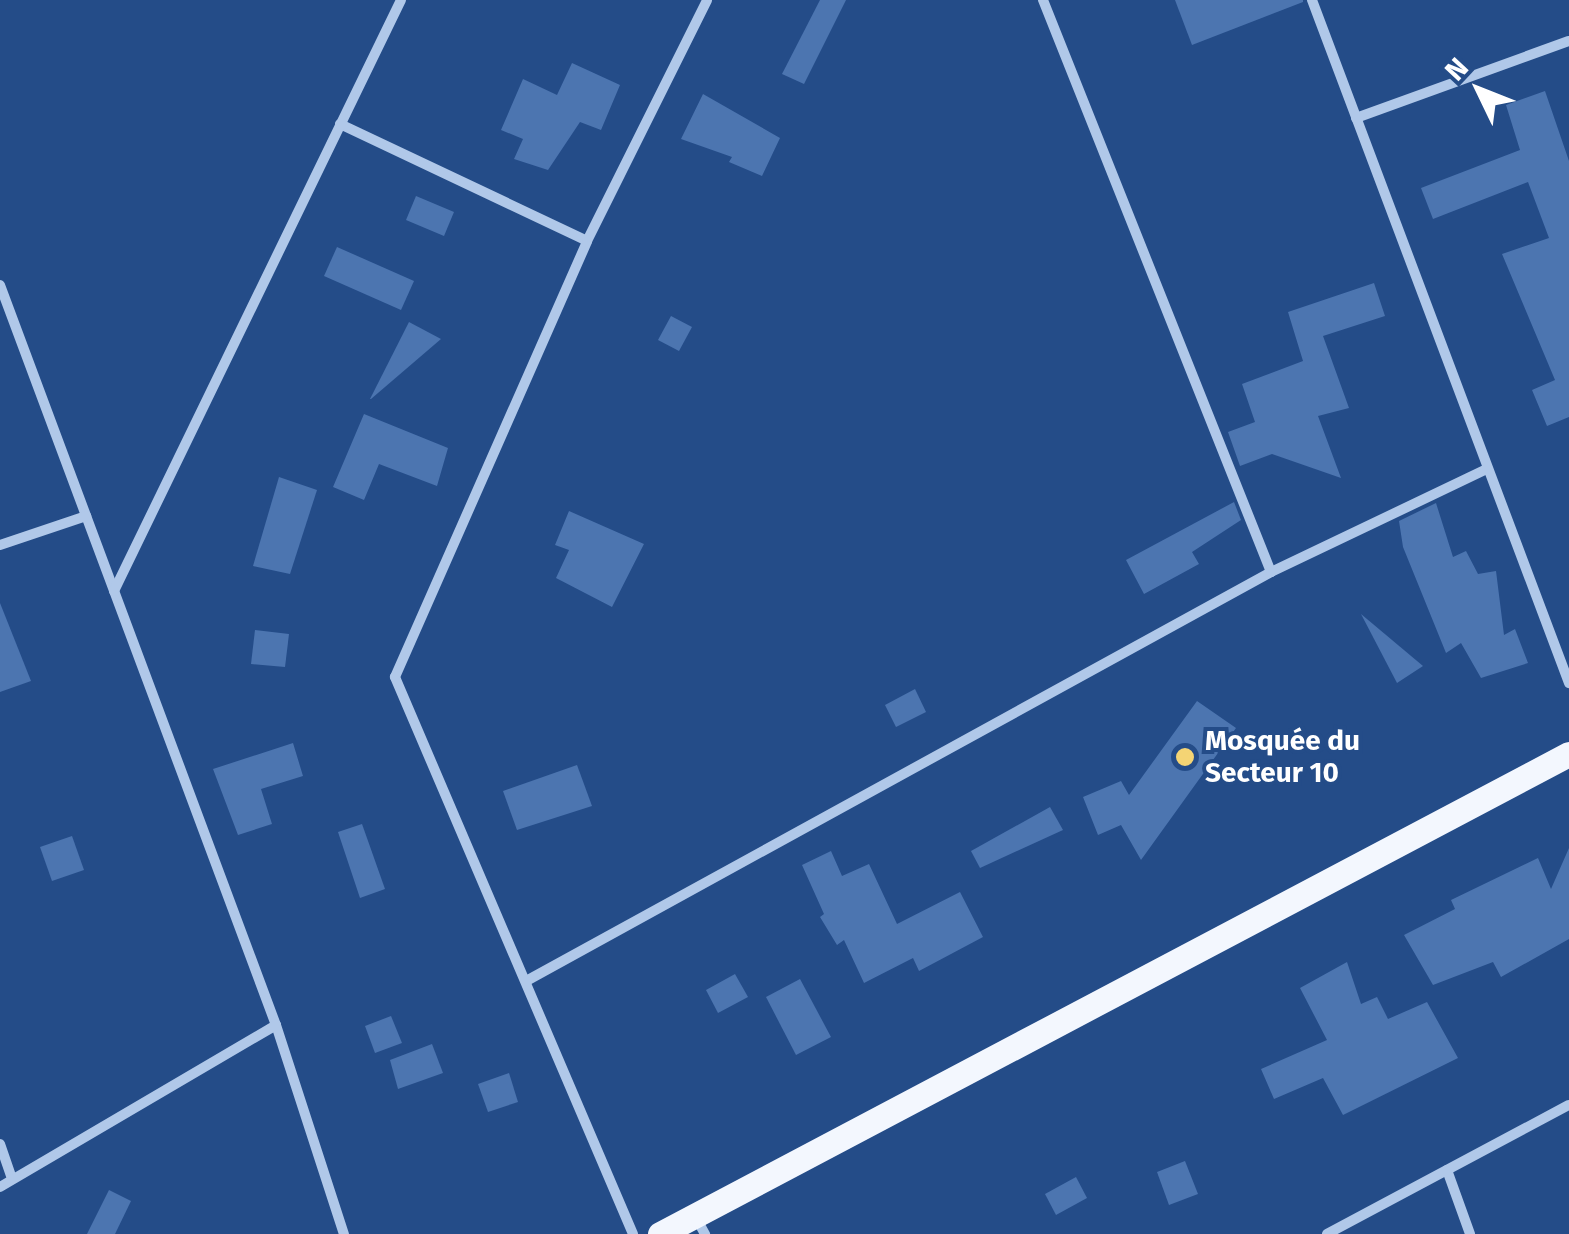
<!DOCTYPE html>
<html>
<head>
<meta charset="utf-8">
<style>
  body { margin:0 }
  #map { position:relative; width:1569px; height:1234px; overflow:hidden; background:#244c88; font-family:"Fira Sans",sans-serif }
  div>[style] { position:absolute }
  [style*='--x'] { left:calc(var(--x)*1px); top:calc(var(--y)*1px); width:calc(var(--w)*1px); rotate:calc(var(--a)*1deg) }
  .building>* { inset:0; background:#4c75b0 }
  .minor>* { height:10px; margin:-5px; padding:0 5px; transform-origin:5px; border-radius:5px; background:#b0c8e9 }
  .primary>* { height:25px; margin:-12.5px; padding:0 12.5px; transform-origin:12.5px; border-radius:12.5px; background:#f3f7fe }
  .dots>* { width:28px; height:28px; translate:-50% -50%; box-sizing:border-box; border:5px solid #244c88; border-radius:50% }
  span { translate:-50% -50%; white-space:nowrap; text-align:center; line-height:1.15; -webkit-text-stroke:8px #244c88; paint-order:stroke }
  .poi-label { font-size:28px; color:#fff; font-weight:700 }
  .left { translate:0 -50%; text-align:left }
  .north { position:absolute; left:1429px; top:40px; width:100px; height:100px; -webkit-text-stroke:8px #244c88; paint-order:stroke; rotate:313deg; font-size:28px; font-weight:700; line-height:40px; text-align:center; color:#fff }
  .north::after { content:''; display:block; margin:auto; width:35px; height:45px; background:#fff; clip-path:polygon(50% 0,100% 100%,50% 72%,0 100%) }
</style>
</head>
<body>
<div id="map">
  <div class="building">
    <i style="clip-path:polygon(820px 0,846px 0,804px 84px,782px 74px)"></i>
    <i style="clip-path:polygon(1175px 0,1303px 0,1303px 2px,1192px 45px)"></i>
    <i style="clip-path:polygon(572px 63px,620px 85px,601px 130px,580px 122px,548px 170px,514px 159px,523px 139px,501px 130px,523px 79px,557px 95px)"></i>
    <i style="clip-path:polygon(1545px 91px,1569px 161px,1569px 417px,1547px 426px,1532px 390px,1555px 380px,1502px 254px,1549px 238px,1528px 182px,1433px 219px,1421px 188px,1520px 150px,1506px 105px)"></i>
    <i style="clip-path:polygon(703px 94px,780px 138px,762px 176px,729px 162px,732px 157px,681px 139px)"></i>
    <i style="clip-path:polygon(416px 196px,454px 212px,444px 236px,406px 220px)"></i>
    <i style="clip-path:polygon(337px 247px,414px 281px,401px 310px,324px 276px)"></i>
    <i style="clip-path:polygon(1374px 283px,1385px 316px,1323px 336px,1349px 408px,1318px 416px,1341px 478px,1272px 454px,1240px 466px,1228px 432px,1255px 422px,1242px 384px,1303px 361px,1288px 312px)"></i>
    <i style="clip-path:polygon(671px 316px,692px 327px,679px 351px,658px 340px)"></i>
    <i style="clip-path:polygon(409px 322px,441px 339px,371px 399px,370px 399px)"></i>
    <i style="clip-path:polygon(364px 414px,448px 448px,437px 486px,379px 464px,364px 500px,333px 487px)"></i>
    <i style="clip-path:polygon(279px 477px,317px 490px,290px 574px,253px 566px)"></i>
    <i style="clip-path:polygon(1234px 502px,1241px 520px,1192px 552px,1199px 564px,1144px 594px,1126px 560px)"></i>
    <i style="clip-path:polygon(1436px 503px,1453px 557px,1466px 551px,1478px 574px,1496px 571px,1504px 635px,1515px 629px,1528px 663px,1481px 678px,1461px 643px,1446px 653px,1403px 547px,1399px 521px)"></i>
    <i style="clip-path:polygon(569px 511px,644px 544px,612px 607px,556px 578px,569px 550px,555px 545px)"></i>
    <i style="clip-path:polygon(0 603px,31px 681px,0 692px)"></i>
    <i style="clip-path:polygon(1361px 614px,1423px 666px,1397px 683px)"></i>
    <i style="clip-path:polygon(255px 630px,289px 634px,285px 667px,251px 664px)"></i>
    <i style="clip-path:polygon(915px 689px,926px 712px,896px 727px,885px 705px)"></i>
    <i style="clip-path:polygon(1197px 701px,1236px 728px,1141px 860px,1121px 825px,1098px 835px,1083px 797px,1121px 781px,1129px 795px)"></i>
    <i style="clip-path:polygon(293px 743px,303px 776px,261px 789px,272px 824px,238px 835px,213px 769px)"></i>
    <i style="clip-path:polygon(577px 765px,592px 806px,517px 830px,503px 791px)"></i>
    <i style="clip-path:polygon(1050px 807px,1063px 830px,980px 868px,971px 851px)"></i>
    <i style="clip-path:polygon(362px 824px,385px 889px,360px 898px,338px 832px)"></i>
    <i style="clip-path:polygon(72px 836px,84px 870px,52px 881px,40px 847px)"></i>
    <i style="clip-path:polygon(1569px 848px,1569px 939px,1501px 977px,1493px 962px,1433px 985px,1404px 935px,1455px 909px,1451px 900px,1538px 858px,1551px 889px)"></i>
    <i style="clip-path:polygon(831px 851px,842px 876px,869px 864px,897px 924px,960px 892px,983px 937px,919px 971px,913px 958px,864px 983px,844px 940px,837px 945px,820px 917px,824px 914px,802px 865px)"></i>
    <i style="clip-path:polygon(1347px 962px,1361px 1004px,1377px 997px,1388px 1019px,1427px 1002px,1458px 1058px,1343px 1115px,1323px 1078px,1274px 1099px,1261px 1069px,1327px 1040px,1300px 988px)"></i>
    <i style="clip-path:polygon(735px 974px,748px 997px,718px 1013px,706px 990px)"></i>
    <i style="clip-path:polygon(800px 979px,831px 1037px,796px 1055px,766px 997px)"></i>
    <i style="clip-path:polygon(391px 1016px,402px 1043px,375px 1053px,365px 1026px)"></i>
    <i style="clip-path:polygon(432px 1044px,443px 1073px,398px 1089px,390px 1060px)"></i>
    <i style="clip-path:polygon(509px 1073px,518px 1102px,488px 1112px,478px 1084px)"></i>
    <i style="clip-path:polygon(1185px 1161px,1198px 1194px,1169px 1205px,1157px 1172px)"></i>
    <i style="clip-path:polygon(1076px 1177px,1087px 1198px,1056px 1215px,1045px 1194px)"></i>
    <i style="clip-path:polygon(109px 1190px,131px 1201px,115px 1234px,87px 1234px)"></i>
  </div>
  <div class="minor">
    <i style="--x:1043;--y:0;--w:616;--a:68.27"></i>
    <i style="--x:1312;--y:0;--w:730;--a:69.38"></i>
    <i style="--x:1356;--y:118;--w:226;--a:-19.9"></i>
    <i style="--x:340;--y:124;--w:273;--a:25.3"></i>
    <i style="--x:0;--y:285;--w:790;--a:69.55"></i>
    <i style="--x:276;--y:1025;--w:220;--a:72"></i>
    <i style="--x:0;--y:545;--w:91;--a:-18.6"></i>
    <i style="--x:114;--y:591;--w:657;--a:-64.1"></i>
    <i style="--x:528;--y:980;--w:848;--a:-28.77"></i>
    <i style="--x:1271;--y:572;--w:239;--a:-25.5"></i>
    <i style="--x:0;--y:1144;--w:37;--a:71"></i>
    <i style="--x:1447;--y:1170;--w:68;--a:70.2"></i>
    <i style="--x:0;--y:1187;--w:320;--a:-30.4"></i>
    <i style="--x:695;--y:1216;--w:21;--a:61"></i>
    <i style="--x:633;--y:1234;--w:606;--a:-113.14"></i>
    <i style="--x:395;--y:677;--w:476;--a:-66.2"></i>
    <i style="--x:587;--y:241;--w:269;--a:-63.5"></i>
    <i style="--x:1327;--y:1234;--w:274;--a:-28.1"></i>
  </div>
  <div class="primary">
    <i style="--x:660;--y:1234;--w:1028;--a:-27.84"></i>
  </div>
  <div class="dots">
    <i style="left:1185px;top:757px;background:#f4d474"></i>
  </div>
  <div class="poi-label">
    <span class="left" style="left:1205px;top:757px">Mosquée du<br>Secteur 10</span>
  </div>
  <div class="north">N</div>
</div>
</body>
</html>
